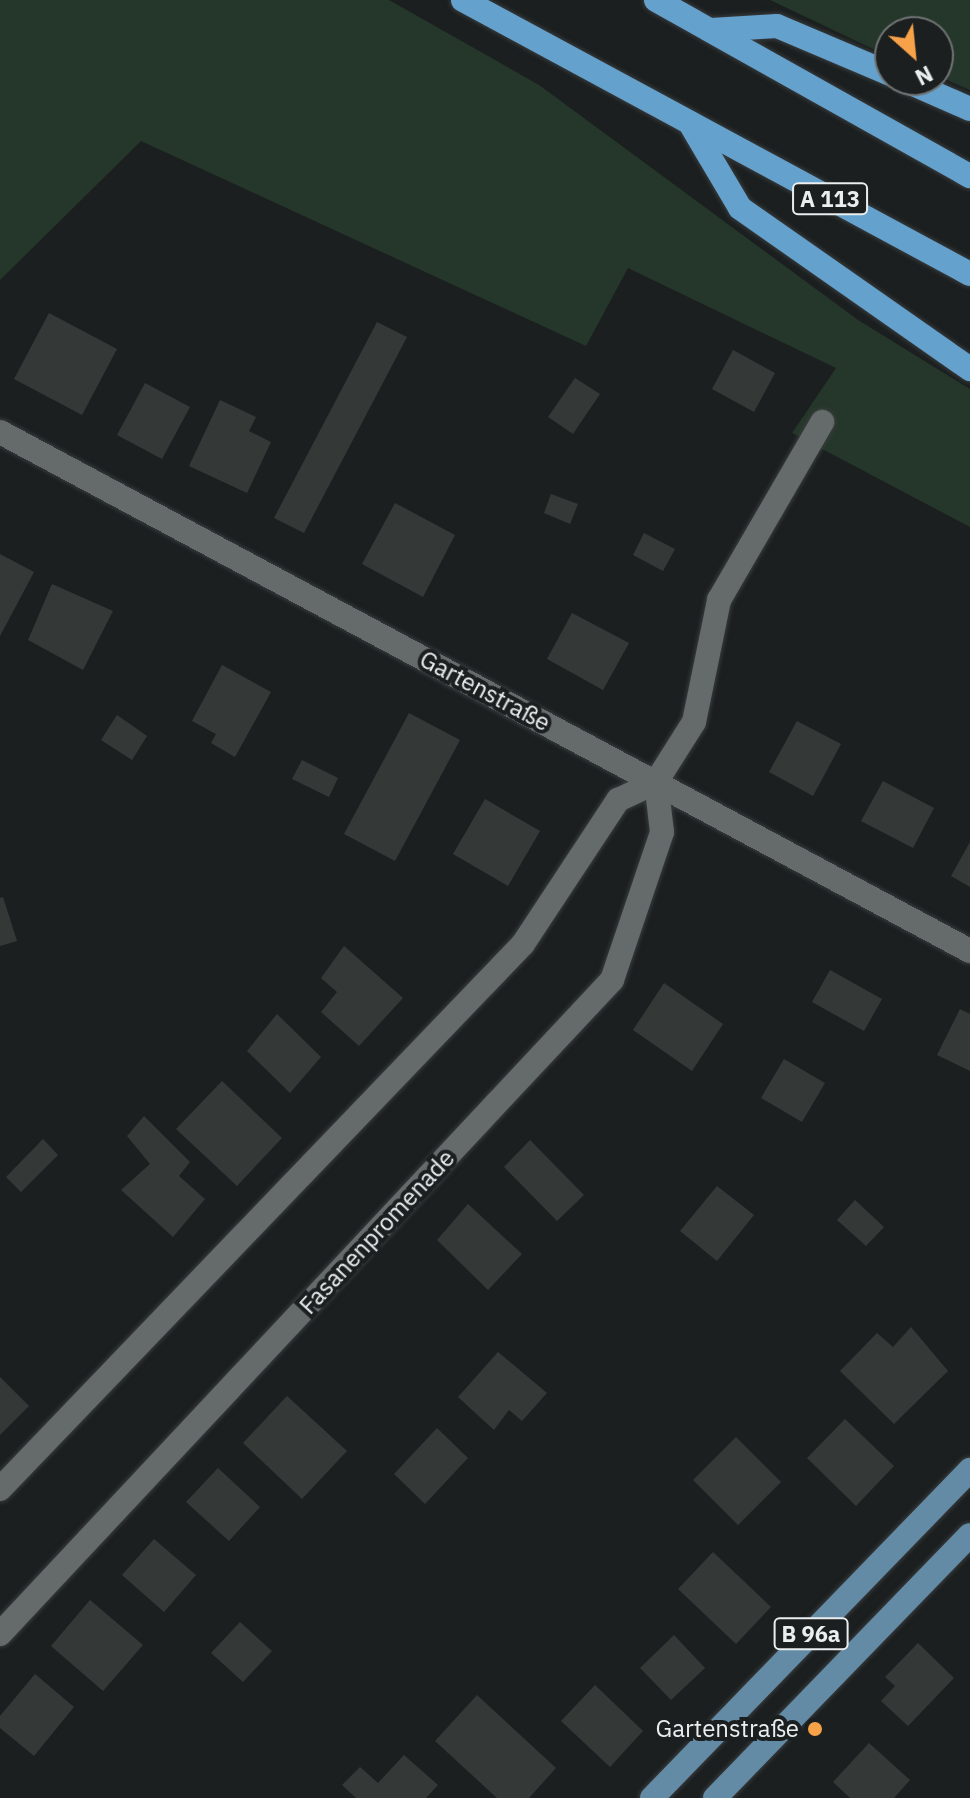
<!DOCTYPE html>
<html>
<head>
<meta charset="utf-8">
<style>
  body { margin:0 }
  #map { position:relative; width:970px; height:1798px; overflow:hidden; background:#1b1f20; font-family:"IBM Plex Sans",sans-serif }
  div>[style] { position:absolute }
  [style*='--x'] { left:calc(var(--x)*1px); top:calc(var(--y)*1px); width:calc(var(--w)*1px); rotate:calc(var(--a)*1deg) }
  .green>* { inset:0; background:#25372a }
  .building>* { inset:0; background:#343938 }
  .roads { filter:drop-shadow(0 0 2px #383b3c) drop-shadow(0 0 2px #383b3c) }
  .minor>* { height:24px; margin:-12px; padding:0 12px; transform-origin:12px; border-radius:12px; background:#656a6b }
  .major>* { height:24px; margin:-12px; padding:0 12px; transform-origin:12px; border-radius:12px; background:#648ba6 }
  .highway>* { height:24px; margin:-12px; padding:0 12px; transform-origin:12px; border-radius:12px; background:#64a1cd }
  .dots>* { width:22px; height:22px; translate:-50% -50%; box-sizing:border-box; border:4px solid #1b1f20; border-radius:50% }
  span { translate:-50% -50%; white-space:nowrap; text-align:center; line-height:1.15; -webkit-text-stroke:8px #1b1f20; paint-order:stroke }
  .shield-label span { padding:2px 6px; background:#1b1f20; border:2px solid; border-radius:6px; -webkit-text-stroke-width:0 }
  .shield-label { font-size:22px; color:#ebeeef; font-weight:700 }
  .street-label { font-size:24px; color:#ebeeef }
  .poi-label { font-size:24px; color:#ebeeef }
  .right { translate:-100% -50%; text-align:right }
  .north { position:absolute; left:874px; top:16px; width:80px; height:80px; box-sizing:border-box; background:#1b1f20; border:2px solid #6e7273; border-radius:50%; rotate:153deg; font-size:22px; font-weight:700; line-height:32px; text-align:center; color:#ebeeef }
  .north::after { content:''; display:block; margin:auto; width:28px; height:36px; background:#f7a149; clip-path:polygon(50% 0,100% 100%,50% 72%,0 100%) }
</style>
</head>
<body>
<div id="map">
  <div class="green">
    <i style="clip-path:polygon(0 0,389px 0,539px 85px,858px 320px,970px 389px,970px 527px,792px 433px,836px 368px,628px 268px,586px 346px,141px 141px,0 280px)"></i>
    <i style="clip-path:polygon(770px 0,970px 0,970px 90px,938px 76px,938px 32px,890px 32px,890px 57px)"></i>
  </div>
  <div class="building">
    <i style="clip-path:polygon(49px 313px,117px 349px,82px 415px,14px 379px)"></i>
    <i style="clip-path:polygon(377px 322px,407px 337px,304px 533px,274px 518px)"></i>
    <i style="clip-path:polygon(733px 350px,775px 373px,754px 412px,712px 389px)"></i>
    <i style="clip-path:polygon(575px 378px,600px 394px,573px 434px,548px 417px)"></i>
    <i style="clip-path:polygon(145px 383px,190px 407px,162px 459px,117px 435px)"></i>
    <i style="clip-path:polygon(220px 400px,256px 417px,249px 431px,271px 442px,247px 493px,189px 466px)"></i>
    <i style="clip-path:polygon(551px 494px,578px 504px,570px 524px,544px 513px)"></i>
    <i style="clip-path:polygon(395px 503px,455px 535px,423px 597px,362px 564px)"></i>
    <i style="clip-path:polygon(644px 533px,675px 549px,663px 571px,633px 555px)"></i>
    <i style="clip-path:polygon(0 554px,34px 572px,0 636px)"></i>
    <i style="clip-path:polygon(52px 584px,113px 611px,83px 670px,28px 640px)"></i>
    <i style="clip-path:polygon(572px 613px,629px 643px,603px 690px,547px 659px)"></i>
    <i style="clip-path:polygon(222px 665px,271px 692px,235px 757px,211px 743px,216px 734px,192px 721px)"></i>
    <i style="clip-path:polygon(409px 713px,460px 740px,395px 861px,344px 834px)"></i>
    <i style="clip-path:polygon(117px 715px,147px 736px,132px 760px,101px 740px)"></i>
    <i style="clip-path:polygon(797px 721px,841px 744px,813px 796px,769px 772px)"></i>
    <i style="clip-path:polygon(302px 760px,338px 778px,329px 797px,292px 779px)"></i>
    <i style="clip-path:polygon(883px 781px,934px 808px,913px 848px,861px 821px)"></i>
    <i style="clip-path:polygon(485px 799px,540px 831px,508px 886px,453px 854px)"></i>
    <i style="clip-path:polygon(970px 842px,970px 887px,951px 876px)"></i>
    <i style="clip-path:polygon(3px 897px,17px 941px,0 946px,0 898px)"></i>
    <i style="clip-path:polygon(344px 946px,403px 998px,359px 1046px,321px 1012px,337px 992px,321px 978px)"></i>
    <i style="clip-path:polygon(830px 970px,882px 999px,864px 1031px,812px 1002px)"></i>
    <i style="clip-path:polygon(664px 983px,723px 1024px,692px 1071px,633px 1030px)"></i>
    <i style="clip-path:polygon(960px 1009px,970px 1014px,970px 1071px,937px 1055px)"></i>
    <i style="clip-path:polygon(277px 1014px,321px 1057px,290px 1093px,247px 1051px)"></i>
    <i style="clip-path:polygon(784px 1059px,825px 1083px,802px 1122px,761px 1098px)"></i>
    <i style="clip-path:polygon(222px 1081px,282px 1138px,237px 1186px,176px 1129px)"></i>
    <i style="clip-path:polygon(144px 1116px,190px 1162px,179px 1176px,205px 1199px,173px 1237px,121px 1190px,150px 1164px,127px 1136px)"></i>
    <i style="clip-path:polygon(43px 1139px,58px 1155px,21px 1192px,6px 1177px)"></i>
    <i style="clip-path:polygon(530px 1140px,584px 1195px,557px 1221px,504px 1167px)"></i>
    <i style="clip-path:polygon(717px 1186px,754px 1215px,717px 1261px,680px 1231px)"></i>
    <i style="clip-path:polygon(855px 1200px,884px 1227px,866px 1246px,837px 1220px)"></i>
    <i style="clip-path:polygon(468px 1204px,522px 1254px,488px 1290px,437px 1240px)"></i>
    <i style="clip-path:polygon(911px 1327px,948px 1371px,894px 1424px,840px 1371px,877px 1333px,893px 1347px)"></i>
    <i style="clip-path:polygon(498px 1352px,547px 1393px,522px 1421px,509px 1410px,494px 1430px,458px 1397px)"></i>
    <i style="clip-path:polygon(0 1377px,29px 1406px,0 1435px)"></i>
    <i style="clip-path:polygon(287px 1396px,347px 1451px,302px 1499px,243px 1443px)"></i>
    <i style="clip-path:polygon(845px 1419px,894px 1466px,856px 1506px,807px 1458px)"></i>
    <i style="clip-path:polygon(437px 1428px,468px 1458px,425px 1504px,394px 1474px)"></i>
    <i style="clip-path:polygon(736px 1437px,781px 1482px,738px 1525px,693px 1480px)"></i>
    <i style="clip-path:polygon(218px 1468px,260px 1507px,229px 1541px,186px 1502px)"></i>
    <i style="clip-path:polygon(154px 1539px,196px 1575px,164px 1612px,122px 1575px)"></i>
    <i style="clip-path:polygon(713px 1552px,771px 1607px,736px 1644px,678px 1589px)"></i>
    <i style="clip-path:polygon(90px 1600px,143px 1645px,103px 1691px,51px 1646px)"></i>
    <i style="clip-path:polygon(240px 1622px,272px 1651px,243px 1682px,211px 1653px)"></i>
    <i style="clip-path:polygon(674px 1635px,705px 1668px,671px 1700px,640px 1668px)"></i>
    <i style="clip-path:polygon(918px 1643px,954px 1678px,908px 1726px,881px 1701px,895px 1686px,885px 1677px)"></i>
    <i style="clip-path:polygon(35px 1674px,74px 1707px,34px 1756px,0 1728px,0 1716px)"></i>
    <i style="clip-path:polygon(595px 1685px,643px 1731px,610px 1767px,561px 1721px)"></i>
    <i style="clip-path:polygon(477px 1695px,556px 1768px,529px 1798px,497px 1798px,435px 1741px)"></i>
    <i style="clip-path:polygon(869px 1743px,910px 1780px,894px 1798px,850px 1798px,833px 1782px)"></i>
    <i style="clip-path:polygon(404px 1755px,438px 1785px,426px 1798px,356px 1798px,342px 1785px,360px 1767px,378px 1783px)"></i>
  </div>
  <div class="roads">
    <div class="minor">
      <i style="--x:0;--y:432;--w:1100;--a:28.15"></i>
      <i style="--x:0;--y:1489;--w:755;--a:-46.18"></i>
      <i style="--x:523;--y:944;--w:173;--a:-56.6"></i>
      <i style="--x:618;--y:800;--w:42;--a:-25.3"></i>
      <i style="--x:656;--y:782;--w:71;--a:-57.7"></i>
      <i style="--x:694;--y:722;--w:125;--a:-78.4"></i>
      <i style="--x:719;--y:600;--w:206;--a:-59.9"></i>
      <i style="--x:0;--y:1634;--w:896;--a:-46.9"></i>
      <i style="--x:612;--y:980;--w:156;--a:-71.3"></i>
      <i style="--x:662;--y:832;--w:50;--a:-96.8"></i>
    </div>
    <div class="major">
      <i style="--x:652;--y:1798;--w:457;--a:-45.9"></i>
      <i style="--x:715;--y:1798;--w:366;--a:-45.9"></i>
    </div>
    <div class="highway">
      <i style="--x:463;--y:0;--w:576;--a:28.39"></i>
      <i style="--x:656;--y:0;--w:360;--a:29.3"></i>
      <i style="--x:711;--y:30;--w:66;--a:-3.5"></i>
      <i style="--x:777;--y:26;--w:123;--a:23"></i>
      <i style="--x:904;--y:80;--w:72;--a:23.7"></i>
      <i style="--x:691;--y:125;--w:96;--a:59.4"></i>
      <i style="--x:740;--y:208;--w:281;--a:35"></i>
    </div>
  </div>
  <div class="dots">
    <i style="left:815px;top:1729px;background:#f7a149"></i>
  </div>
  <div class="shield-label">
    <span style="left:830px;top:199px">A 113</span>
    <span style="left:811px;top:1634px">B 96a</span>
  </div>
  <div class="street-label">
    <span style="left:485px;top:691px;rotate:28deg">Gartenstraße</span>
    <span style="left:377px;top:1232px;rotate:-47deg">Fasanenpromenade</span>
  </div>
  <div class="poi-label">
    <span class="right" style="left:799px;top:1729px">Gartenstraße</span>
  </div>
  <div class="north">N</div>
</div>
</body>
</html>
